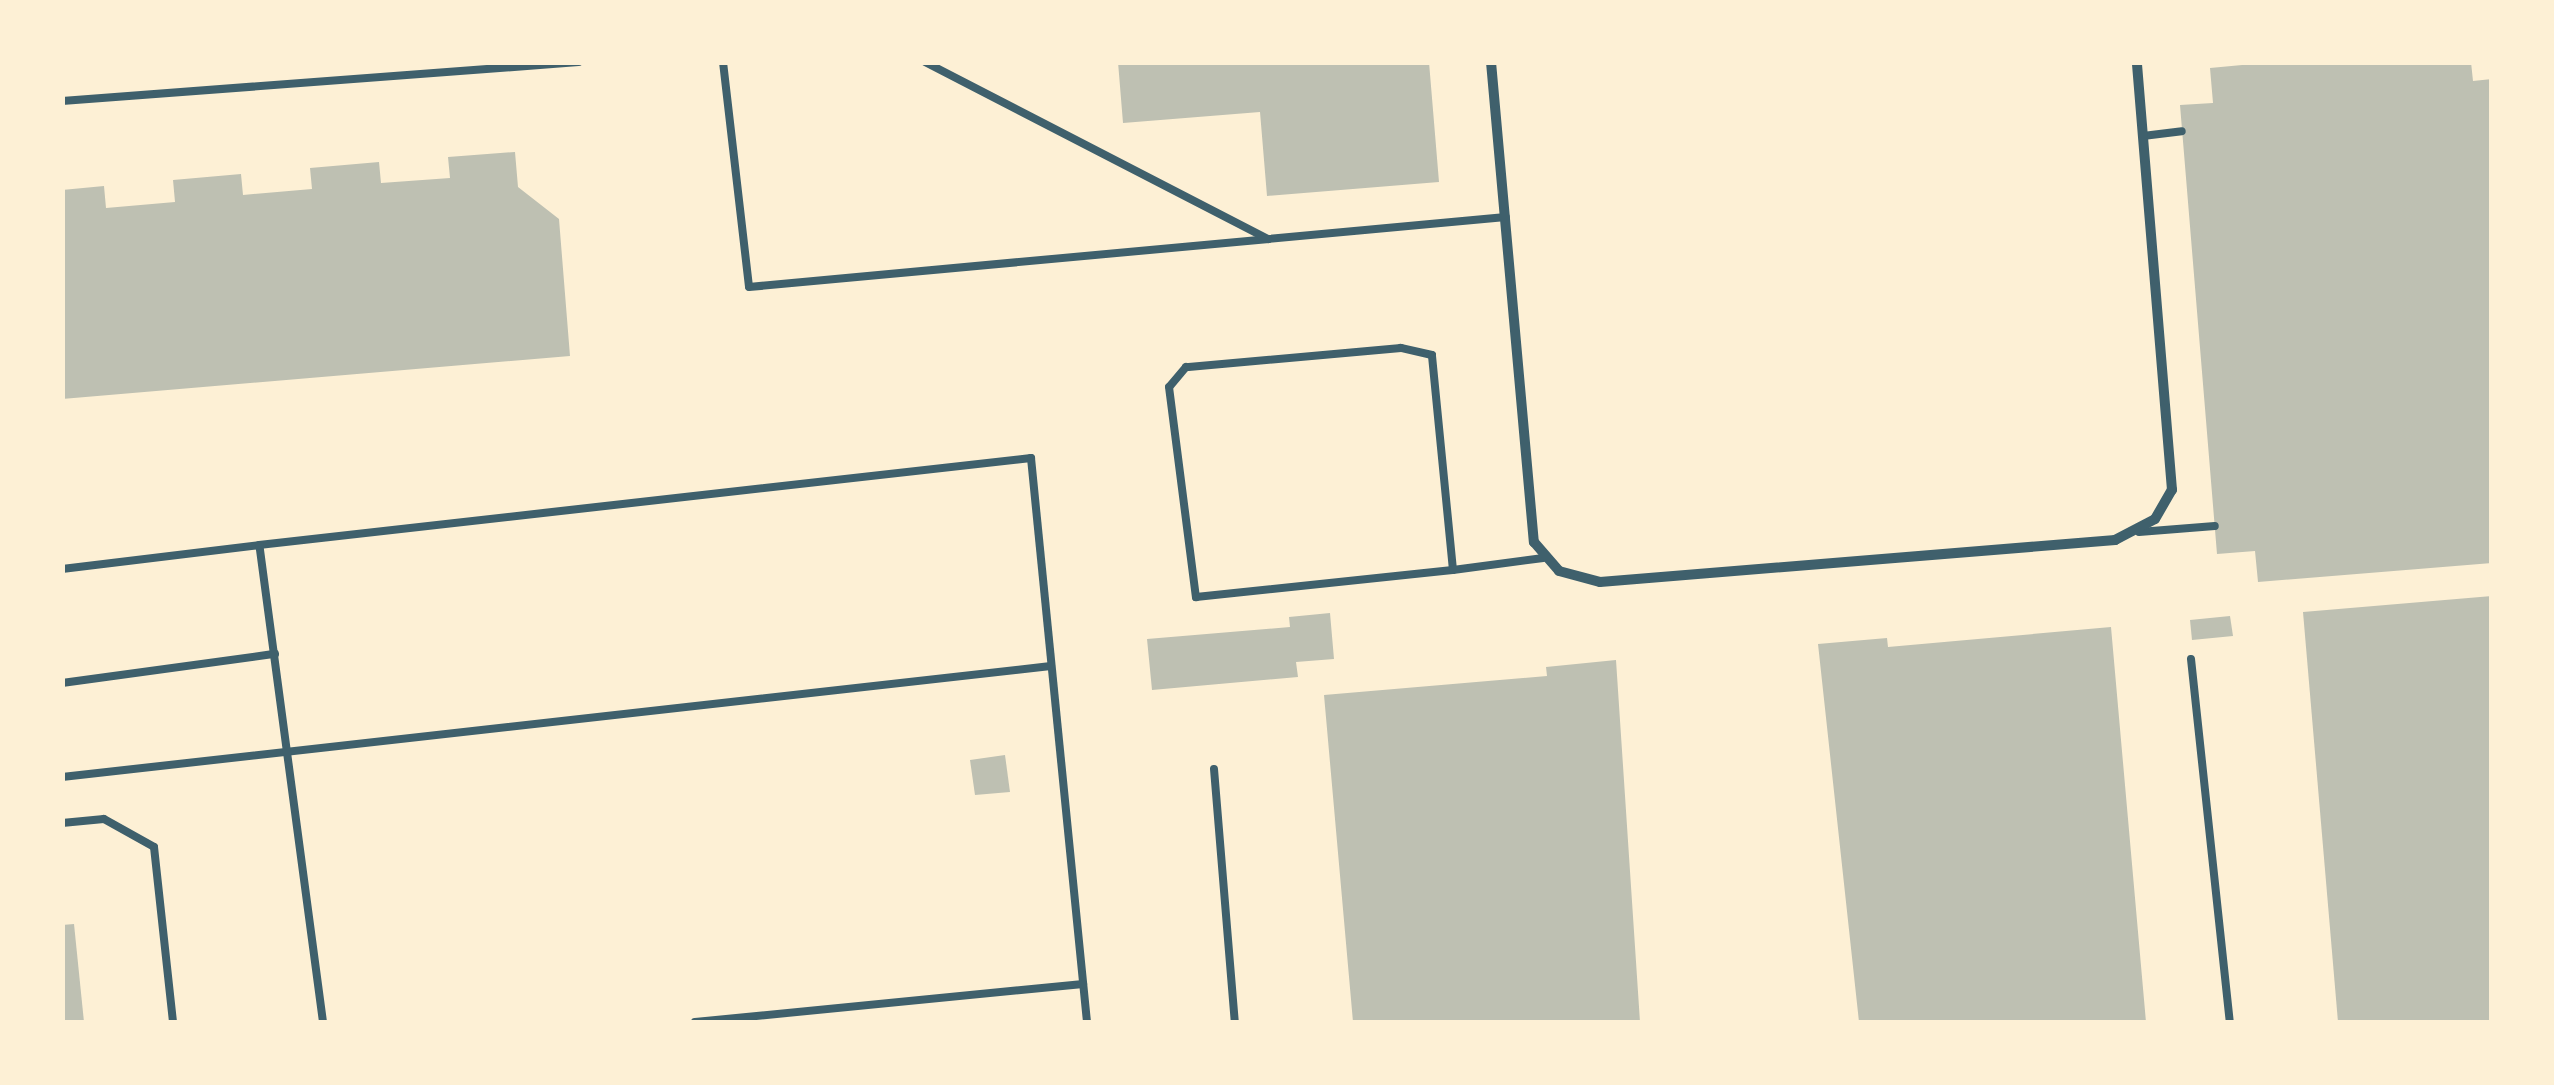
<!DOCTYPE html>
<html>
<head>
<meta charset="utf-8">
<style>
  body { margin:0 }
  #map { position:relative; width:2554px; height:1085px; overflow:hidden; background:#fdf0d5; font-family:"Titillium Web",sans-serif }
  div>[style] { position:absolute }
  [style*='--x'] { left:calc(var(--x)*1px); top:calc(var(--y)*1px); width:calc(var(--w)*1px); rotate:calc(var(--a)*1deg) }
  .building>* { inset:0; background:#bec0b2 }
  .service>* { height:8px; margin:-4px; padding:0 4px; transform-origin:4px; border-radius:4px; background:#3f606c }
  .minor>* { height:10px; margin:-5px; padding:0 5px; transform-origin:5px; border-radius:5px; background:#3f606c }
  span { translate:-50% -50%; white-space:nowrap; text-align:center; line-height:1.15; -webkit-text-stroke:8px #fdf0d5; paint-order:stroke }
  .frame { position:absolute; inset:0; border:65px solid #fdf0d5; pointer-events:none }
</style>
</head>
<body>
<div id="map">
  <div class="building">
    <i style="clip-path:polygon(1118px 62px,1429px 62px,1439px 182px,1267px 196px,1260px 112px,1123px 123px)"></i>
    <i style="clip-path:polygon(2274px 62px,2471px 62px,2473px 81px,2492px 79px,2492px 563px,2258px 582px,2255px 551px,2217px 554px,2180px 105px,2213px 103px,2210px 68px)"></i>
    <i style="clip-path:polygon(515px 152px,518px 187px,559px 219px,570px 356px,62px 399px,62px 190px,104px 186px,106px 208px,175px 202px,173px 180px,241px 174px,243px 195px,312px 189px,310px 168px,379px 162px,381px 183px,450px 178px,448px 157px)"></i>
    <i style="clip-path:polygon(2492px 596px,2492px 1022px,2338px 1022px,2303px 612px)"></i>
    <i style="clip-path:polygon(1330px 613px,1334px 659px,1296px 662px,1298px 677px,1152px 690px,1147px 639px,1290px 627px,1289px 617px)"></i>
    <i style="clip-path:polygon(2230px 616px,2233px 636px,2192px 640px,2190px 620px)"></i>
    <i style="clip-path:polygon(2111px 627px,2146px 1022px,1859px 1022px,1818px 644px,1887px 638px,1888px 647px)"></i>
    <i style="clip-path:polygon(1616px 660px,1640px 1022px,1353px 1022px,1324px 695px,1547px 676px,1546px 667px)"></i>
    <i style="clip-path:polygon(1005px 755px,1010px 792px,975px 795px,970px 760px)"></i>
    <i style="clip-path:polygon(74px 924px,84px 1022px,62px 1022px,62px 925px)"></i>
  </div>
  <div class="service">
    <i style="--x:723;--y:62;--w:226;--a:83.4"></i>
    <i style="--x:749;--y:287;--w:760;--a:-5.28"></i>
    <i style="--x:925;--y:62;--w:386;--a:27.3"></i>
    <i style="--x:62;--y:101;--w:518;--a:-4.31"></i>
    <i style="--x:2143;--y:136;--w:39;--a:-7"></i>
    <i style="--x:2139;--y:532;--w:76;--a:-4.5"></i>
    <i style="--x:62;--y:569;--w:198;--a:-6.9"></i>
    <i style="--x:1453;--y:570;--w:216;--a:-95.6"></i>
    <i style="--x:1432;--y:355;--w:32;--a:-167"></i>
    <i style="--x:1401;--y:348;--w:216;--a:174.9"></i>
    <i style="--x:1186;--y:367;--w:26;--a:130"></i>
    <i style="--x:1169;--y:387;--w:212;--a:82.7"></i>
    <i style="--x:1196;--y:597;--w:258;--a:-6"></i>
    <i style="--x:1453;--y:570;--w:91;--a:-7.6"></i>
    <i style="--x:2191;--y:659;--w:365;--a:83.9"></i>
    <i style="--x:62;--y:683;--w:215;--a:-7.8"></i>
    <i style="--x:1214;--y:769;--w:254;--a:85.3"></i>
    <i style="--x:62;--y:777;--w:995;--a:-6.4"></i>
    <i style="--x:62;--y:823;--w:42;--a:-5.4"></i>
    <i style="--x:104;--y:819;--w:57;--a:29.2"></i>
    <i style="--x:154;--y:847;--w:176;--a:83.8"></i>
    <i style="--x:323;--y:1022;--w:481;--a:-97.6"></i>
    <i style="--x:259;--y:545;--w:777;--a:-6.43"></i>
    <i style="--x:1031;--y:458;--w:567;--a:84.33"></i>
    <i style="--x:695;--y:1022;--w:390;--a:-5.6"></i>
  </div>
  <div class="minor">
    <i style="--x:1491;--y:62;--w:482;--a:84.9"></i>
    <i style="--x:1534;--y:542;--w:38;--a:49"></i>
    <i style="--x:1559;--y:571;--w:42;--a:15"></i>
    <i style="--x:1600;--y:582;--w:517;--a:-4.66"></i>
    <i style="--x:2115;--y:540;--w:45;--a:-27.7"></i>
    <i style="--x:2155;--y:519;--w:34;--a:-60"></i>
    <i style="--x:2172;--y:490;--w:429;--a:-94.7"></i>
  </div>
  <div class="frame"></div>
</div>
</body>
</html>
